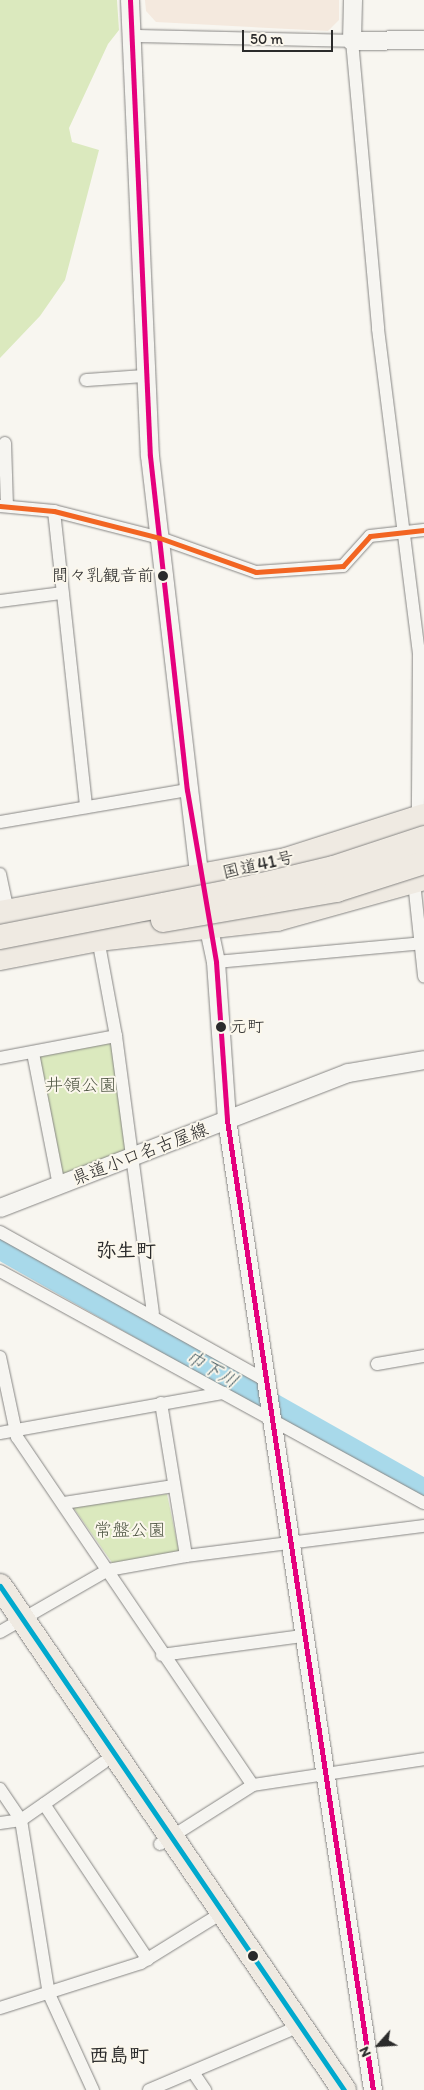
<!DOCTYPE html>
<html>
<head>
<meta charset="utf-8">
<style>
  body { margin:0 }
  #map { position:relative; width:424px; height:2090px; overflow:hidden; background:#f8f6f0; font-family:Itim,"Klee One",sans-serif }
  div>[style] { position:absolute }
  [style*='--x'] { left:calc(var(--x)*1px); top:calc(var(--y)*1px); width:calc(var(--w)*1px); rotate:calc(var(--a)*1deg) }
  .built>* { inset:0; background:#f4e9de }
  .green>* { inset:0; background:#dbe9be }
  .river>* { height:21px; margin:-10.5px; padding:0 10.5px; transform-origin:10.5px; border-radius:10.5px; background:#a8d9ea }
  .roads { filter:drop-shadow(0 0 1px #878684) drop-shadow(0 0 1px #878684) }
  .street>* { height:12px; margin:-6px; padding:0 6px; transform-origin:6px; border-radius:6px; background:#f6f5f1 }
  .secondary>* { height:18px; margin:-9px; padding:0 9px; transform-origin:9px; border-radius:9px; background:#f6f5f1 }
  .highway>* { height:24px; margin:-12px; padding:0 12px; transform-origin:12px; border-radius:12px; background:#efeae2 }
  .bridges { filter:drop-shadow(0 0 1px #878684) drop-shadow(0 0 1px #878684) }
  .highway-bridge>* { height:24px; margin:-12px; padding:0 12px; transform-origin:12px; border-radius:12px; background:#efeae2 }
  .bus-1>* { height:5px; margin:-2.5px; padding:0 2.5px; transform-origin:2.5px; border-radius:2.5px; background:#e5007d }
  .bus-2>* { height:5px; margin:-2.5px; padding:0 2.5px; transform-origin:2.5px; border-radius:2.5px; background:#f26522 }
  .bus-3>* { height:5px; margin:-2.5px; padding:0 2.5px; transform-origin:2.5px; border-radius:2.5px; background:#00a9ce }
  .dots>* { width:14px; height:14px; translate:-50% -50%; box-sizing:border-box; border:2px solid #fbf7ec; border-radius:50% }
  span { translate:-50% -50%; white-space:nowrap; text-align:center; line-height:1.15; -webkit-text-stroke:4px #fbf7ec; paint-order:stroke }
  .bus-label { font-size:17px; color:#2b2b2b }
  .right { translate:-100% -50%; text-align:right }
  .left { translate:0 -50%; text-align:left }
  .street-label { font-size:18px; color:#2b2b2b }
  .park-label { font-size:18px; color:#515846 }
  .water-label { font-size:19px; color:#465c63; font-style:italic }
  .quarter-label { font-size:20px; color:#2b2b2b; font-weight:700 }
  .north { position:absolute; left:354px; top:2020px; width:50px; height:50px; -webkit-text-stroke:4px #fbf7ec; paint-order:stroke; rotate:244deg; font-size:14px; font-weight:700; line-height:20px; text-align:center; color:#2b2b2b }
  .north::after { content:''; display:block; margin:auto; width:18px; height:22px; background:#2b2b2b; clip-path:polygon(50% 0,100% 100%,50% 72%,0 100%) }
  .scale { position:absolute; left:242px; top:30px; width:91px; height:22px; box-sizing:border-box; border:2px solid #2b2b2b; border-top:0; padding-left:6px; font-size:15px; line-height:18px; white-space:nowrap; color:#2b2b2b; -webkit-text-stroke:4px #fbf7ec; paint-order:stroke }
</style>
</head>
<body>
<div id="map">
  <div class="built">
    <i style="clip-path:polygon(145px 0,339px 0,339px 20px,328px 31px,156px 22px,146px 11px)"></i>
  </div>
  <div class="green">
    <i style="clip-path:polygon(0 0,117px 0,119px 30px,108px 44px,69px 128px,72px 142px,99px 150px,65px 280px,40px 316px,0 358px)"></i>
    <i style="clip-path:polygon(116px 1036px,131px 1148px,59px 1185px,33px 1053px)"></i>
    <i style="clip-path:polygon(167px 1494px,179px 1551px,113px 1564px,73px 1507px)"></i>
  </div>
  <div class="river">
    <i style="--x:0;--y:1249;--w:487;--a:29.5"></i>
  </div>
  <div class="roads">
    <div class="street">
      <i style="--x:133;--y:36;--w:219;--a:1.3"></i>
      <i style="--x:352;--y:41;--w:289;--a:84.8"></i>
      <i style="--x:378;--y:329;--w:329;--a:82.8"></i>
      <i style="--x:419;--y:655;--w:163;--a:90.4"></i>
      <i style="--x:86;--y:380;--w:59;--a:-3.9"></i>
      <i style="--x:5;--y:443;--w:63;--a:88.2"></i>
      <i style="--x:0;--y:506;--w:54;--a:5.3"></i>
      <i style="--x:54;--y:511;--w:109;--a:14.3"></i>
      <i style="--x:160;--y:538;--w:102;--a:19.5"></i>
      <i style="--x:256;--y:572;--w:87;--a:-3.9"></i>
      <i style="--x:343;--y:566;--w:40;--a:-48"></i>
      <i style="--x:370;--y:536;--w:54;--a:-6.3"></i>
      <i style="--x:54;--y:511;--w:298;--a:83.8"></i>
      <i style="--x:0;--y:601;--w:63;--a:-7.4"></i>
      <i style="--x:0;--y:822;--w:190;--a:-9.7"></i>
      <i style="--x:0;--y:874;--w:39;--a:78"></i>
      <i style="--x:414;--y:882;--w:95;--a:83.9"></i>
      <i style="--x:98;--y:939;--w:99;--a:79.5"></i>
      <i style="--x:116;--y:1036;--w:279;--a:82.4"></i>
      <i style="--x:216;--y:962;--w:209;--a:-5.2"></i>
      <i style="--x:33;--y:1053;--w:135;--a:78.9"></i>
      <i style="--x:0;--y:1058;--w:118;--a:-10.7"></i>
      <i style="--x:0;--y:1232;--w:304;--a:29.2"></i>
      <i style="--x:0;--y:1271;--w:483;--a:28.7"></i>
      <i style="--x:0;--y:1357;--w:82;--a:78"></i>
      <i style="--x:17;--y:1437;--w:420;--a:55.9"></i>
      <i style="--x:377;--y:1364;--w:48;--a:-9.7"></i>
      <i style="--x:161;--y:1403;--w:155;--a:80.7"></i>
      <i style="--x:0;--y:1433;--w:227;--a:-10.2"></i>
      <i style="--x:64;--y:1503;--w:111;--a:-8.8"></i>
      <i style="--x:0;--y:1632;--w:125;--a:-29.9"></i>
      <i style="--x:108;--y:1570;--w:79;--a:-10.2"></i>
      <i style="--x:186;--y:1556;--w:240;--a:-7.2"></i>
      <i style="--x:162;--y:1655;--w:141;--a:-7.7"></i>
      <i style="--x:0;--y:1789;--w:37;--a:56"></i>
      <i style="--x:21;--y:1820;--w:176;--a:80.9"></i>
      <i style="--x:49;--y:1994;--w:106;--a:65.4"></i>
      <i style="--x:44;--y:1804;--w:187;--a:56.3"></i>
      <i style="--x:0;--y:1823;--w:21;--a:-8"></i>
      <i style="--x:21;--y:1820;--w:101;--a:-34.9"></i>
      <i style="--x:160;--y:1844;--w:110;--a:-32.4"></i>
      <i style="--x:253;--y:1785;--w:173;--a:-8.6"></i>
      <i style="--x:0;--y:2008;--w:148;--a:-17.7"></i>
      <i style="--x:141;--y:1963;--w:84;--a:-31.8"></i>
      <i style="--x:193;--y:2072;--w:22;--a:56"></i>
      <i style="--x:149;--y:2090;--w:151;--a:-23"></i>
    </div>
    <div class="secondary">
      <i style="--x:130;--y:0;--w:456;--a:87.5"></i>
      <i style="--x:150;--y:456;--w:434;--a:83.3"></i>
      <i style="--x:353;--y:0;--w:41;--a:91.4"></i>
      <i style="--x:352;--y:41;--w:72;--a:-0.8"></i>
      <i style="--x:206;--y:915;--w:48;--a:78"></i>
      <i style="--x:216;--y:962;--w:158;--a:86"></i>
      <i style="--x:227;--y:1120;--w:981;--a:81.44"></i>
      <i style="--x:0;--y:1208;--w:373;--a:-21.2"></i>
      <i style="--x:348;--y:1073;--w:77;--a:-9.7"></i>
    </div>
    <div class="highway">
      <i style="--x:0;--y:913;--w:291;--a:-10.5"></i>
      <i style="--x:286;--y:860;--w:145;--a:-17.7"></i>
      <i style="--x:0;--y:958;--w:100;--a:-11"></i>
      <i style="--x:98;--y:939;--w:180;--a:-6.4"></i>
      <i style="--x:277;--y:919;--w:153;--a:-15.6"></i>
      <i style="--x:0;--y:1586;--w:610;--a:55.68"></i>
    </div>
  </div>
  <div class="bridges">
    <div class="highway-bridge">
      <i style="--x:163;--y:920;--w:176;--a:-9.8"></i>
      <i style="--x:336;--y:890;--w:92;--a:-17.7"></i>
      <i style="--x:0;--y:937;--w:259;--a:-11.1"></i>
      <i style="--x:254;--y:887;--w:82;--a:-13.4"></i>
      <i style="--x:334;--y:868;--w:95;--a:-18.4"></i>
    </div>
  </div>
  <div class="bus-1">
    <i style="--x:130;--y:0;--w:456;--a:87.5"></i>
    <i style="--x:150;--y:456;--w:336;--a:83.7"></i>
    <i style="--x:187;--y:790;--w:174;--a:80.4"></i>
    <i style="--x:216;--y:962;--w:158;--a:86"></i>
    <i style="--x:227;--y:1120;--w:981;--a:81.44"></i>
  </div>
  <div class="bus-2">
    <i style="--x:0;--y:506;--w:54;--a:5.3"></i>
    <i style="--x:54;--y:511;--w:109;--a:14.3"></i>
    <i style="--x:160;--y:538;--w:102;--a:19.5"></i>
    <i style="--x:256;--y:572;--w:87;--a:-3.9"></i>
    <i style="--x:343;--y:566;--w:40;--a:-48"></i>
    <i style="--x:370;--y:536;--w:54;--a:-6.3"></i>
  </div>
  <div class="bus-3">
    <i style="--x:0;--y:1586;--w:610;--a:55.68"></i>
  </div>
  <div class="dots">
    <i style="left:163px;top:576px;background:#2b2b2b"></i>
    <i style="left:221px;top:1027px;background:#2b2b2b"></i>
    <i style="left:253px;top:1956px;background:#2b2b2b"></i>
  </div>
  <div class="bus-label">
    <span class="right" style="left:154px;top:576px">間々乳観音前</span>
    <span class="left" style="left:230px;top:1027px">元町</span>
  </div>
  <div class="street-label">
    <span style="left:258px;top:865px;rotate:-13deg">国道41号</span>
    <span style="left:140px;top:1154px;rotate:-21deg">県道小口名古屋線</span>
  </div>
  <div class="park-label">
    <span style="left:81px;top:1085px">井領公園</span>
    <span style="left:130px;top:1530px">常盤公園</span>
  </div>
  <div class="water-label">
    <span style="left:212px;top:1369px;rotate:30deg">巾下川</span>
  </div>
  <div class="quarter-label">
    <span style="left:126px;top:1250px">弥生町</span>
    <span style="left:119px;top:2055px">西島町</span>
  </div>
  <div class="north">N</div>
  <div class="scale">50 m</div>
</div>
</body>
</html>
